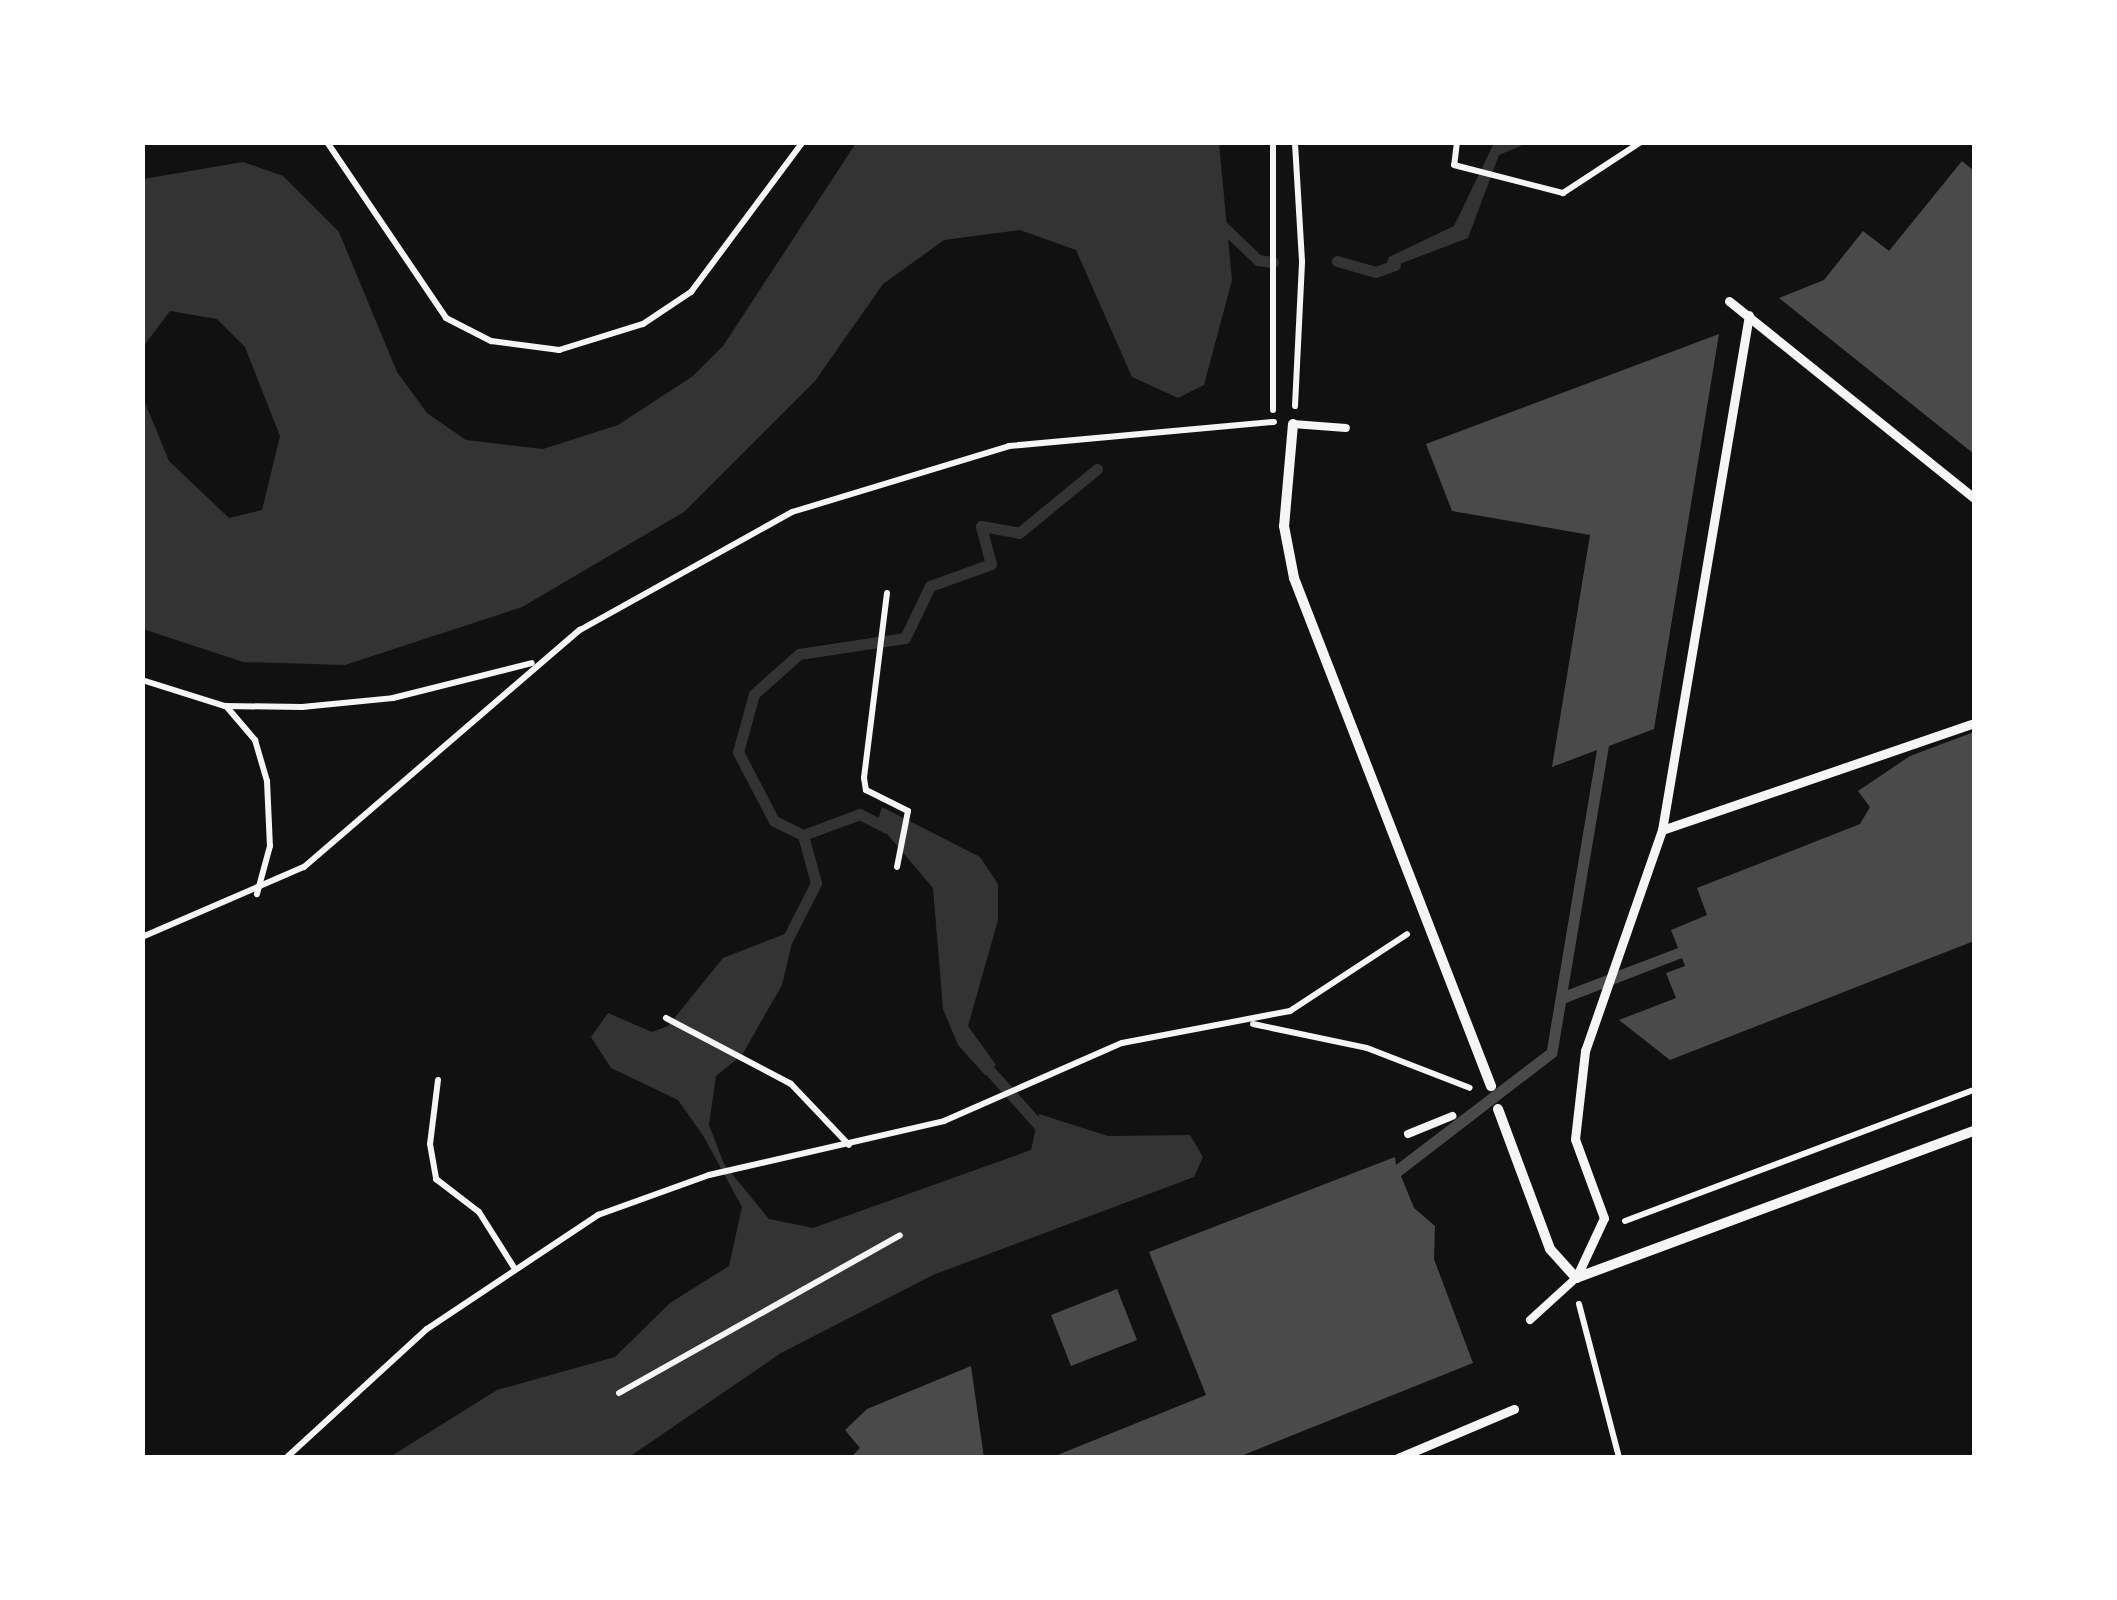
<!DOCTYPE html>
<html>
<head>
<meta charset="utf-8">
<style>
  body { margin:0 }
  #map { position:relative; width:2117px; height:1600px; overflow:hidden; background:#111; font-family:"PT Sans",sans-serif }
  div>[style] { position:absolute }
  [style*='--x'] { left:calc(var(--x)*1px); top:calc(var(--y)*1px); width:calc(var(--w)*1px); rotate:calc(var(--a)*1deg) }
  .water>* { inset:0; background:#333 }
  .stream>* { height:11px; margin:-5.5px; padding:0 5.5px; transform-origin:5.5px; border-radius:5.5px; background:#333 }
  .building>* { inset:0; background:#4a4a4a }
  .path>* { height:6px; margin:-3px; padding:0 3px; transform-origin:3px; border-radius:3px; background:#f5f5f5 }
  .service>* { height:8px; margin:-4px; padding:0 4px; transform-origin:4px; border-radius:4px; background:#f5f5f5 }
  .pedestrian>* { height:9px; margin:-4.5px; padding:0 4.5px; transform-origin:4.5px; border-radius:4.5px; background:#f5f5f5 }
  .minor>* { height:10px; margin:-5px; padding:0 5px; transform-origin:5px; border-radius:5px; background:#f5f5f5 }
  span { translate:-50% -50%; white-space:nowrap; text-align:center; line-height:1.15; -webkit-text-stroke:8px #fff; paint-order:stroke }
  .frame { position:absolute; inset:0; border:145px solid #fff; pointer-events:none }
</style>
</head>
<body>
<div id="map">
  <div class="water">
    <i style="clip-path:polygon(856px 143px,1219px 143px,1232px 280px,1204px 385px,1178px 398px,1132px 377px,1076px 250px,1020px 230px,944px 240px,883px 284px,815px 381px,684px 512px,522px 607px,345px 665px,243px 662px,143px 629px,143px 398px,169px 461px,229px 518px,262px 510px,280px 436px,245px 347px,217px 319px,170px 311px,143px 347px,143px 179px,243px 162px,283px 176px,339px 232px,397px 372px,427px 413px,466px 440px,543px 449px,618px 425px,693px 376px,723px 346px)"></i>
    <i style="clip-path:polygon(1494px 143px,1528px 143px,1499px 155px,1468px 238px,1384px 270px,1389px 257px,1454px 226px)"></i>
    <i style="clip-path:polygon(882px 807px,980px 857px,998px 884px,998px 920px,968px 1026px,996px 1065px,985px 1075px,958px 1045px,943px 1009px,933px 888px,877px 822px)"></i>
    <i style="clip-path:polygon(795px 930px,782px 985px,742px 1055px,716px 1076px,709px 1125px,724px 1164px,769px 1219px,813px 1228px,1031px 1150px,1039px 1114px,1108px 1136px,1190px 1135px,1203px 1157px,1194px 1177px,933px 1275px,781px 1353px,629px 1457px,388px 1458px,497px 1390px,615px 1357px,670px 1303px,729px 1266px,742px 1207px,704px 1137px,678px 1100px,611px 1068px,591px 1037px,608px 1013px,652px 1032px,668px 1026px,723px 958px)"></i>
  </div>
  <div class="stream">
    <i style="--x:1216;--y:220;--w:58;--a:43.6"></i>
    <i style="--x:1258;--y:260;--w:15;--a:8"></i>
    <i style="--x:1337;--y:261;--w:40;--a:16"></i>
    <i style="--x:1375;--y:272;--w:21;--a:-19"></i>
    <i style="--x:887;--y:828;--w:30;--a:-153"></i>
    <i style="--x:860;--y:814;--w:61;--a:159.8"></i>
    <i style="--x:803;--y:835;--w:32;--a:-154"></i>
    <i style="--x:774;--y:821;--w:78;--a:-117.6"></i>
    <i style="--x:738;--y:752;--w:60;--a:-74.6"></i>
    <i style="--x:754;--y:694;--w:60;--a:-41.6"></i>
    <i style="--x:799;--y:654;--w:107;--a:-8.6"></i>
    <i style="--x:905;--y:638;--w:58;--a:-64.3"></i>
    <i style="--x:930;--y:586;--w:65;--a:-19.8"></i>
    <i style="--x:991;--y:564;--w:39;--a:-105"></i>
    <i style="--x:981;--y:526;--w:39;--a:10"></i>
    <i style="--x:1019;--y:533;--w:101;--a:-39.4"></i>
    <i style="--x:787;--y:940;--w:64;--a:-63"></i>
    <i style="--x:816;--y:883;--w:50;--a:-105.2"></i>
    <i style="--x:982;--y:1062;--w:91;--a:48.1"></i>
  </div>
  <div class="building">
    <i style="clip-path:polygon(1962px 161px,1974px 171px,1974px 454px,1779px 298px,1824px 280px,1863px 231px,1889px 251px)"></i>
    <i style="clip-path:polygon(1719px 334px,1654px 729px,1609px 746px,1568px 990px,1678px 948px,1671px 930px,1707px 915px,1697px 888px,1860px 824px,1870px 807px,1858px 791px,1910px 756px,1974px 732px,1974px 941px,1670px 1060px,1619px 1020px,1676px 998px,1666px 973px,1685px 966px,1682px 958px,1566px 1003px,1557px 1056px,1401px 1176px,1414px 1208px,1435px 1226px,1434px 1259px,1473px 1363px,1236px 1458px,1050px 1458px,1206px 1395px,1149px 1252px,1395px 1157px,1396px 1165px,1547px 1050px,1597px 750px,1552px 767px,1590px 535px,1452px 511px,1426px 444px)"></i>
    <i style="clip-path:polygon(1117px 1289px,1137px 1340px,1071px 1366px,1051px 1315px)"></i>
    <i style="clip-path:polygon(971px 1366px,984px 1458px,850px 1458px,860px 1448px,845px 1430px,867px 1409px)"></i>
  </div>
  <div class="path">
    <i style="--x:327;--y:142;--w:212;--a:55.9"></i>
    <i style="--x:446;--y:318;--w:51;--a:27.1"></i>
    <i style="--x:491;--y:341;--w:69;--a:7.5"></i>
    <i style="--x:559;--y:350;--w:88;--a:-17.2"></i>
    <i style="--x:643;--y:324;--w:58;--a:-33.7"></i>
    <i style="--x:691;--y:292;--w:187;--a:-53.3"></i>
    <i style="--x:1273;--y:142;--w:268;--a:90"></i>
    <i style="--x:1457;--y:142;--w:23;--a:97"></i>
    <i style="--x:1454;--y:165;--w:113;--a:14.4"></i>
    <i style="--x:1563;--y:193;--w:93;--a:-33.2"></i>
    <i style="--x:1295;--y:406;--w:145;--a:-87.2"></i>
    <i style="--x:1302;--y:261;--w:119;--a:-93.4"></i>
    <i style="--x:887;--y:593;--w:186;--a:97.1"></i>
    <i style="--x:864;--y:778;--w:12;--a:81"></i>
    <i style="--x:866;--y:790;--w:47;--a:26.6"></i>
    <i style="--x:908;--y:811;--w:57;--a:101.1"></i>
    <i style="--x:142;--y:680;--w:87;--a:17.4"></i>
    <i style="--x:225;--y:706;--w:77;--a:0.7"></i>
    <i style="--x:302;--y:707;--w:91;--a:-5.6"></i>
    <i style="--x:393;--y:698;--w:143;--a:-14.1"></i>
    <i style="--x:226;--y:706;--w:45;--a:49.5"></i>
    <i style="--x:255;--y:740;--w:43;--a:73.7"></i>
    <i style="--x:267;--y:781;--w:65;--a:87.4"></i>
    <i style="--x:270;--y:846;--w:50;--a:105.2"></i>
    <i style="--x:142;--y:937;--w:176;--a:-23.4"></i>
    <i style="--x:304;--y:867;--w:364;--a:-40.7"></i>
    <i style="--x:580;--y:630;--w:243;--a:-29.1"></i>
    <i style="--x:792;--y:512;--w:227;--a:-16.9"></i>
    <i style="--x:1009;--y:446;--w:266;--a:-5.2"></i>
    <i style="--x:666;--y:1018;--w:141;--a:27.8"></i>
    <i style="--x:791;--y:1084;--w:84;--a:46.4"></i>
    <i style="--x:1253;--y:1024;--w:116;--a:11.9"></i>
    <i style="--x:1367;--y:1048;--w:110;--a:21.2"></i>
    <i style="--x:438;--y:1080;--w:64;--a:97.1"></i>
    <i style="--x:430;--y:1144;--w:36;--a:80"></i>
    <i style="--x:436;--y:1179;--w:54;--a:37.5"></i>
    <i style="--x:479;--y:1212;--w:64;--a:57.8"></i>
    <i style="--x:1625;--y:1221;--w:373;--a:-20.6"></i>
    <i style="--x:1579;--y:1304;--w:159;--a:75.4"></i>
    <i style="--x:619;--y:1393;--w:322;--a:-29.3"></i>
    <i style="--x:286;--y:1458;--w:191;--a:-42.5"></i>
    <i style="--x:427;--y:1329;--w:206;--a:-33.7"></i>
    <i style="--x:598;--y:1215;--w:118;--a:-19.8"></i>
    <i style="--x:709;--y:1175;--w:241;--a:-12.9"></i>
    <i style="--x:944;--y:1121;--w:194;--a:-23.7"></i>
    <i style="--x:1122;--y:1043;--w:171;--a:-10.8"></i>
    <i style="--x:1290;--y:1011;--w:140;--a:-33.3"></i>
  </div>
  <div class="service">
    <i style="--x:1293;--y:424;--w:53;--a:4.3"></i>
    <i style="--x:1408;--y:1134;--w:48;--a:-22.2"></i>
    <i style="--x:1530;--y:1320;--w:62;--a:-42.4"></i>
  </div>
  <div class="pedestrian">
    <i style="--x:1729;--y:301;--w:314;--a:38.8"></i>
    <i style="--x:1662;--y:830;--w:522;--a:-80.41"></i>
    <i style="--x:1576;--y:1278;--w:66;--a:-65"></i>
    <i style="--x:1604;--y:1218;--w:84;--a:-110.2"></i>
    <i style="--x:1575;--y:1139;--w:89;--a:-83.5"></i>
    <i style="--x:1585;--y:1051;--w:234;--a:-70.8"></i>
    <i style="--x:1662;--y:830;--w:330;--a:-18.9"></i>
    <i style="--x:1398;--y:1458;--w:126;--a:-22.9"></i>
  </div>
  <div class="minor">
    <i style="--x:1293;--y:424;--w:102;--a:95"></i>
    <i style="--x:1284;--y:526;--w:53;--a:79.1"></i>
    <i style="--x:1294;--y:578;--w:545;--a:68.8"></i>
    <i style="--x:1498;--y:1109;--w:149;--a:69.6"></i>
    <i style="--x:1550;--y:1249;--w:39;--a:48"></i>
    <i style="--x:1576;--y:1278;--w:424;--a:-20.3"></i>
  </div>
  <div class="frame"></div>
</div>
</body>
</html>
